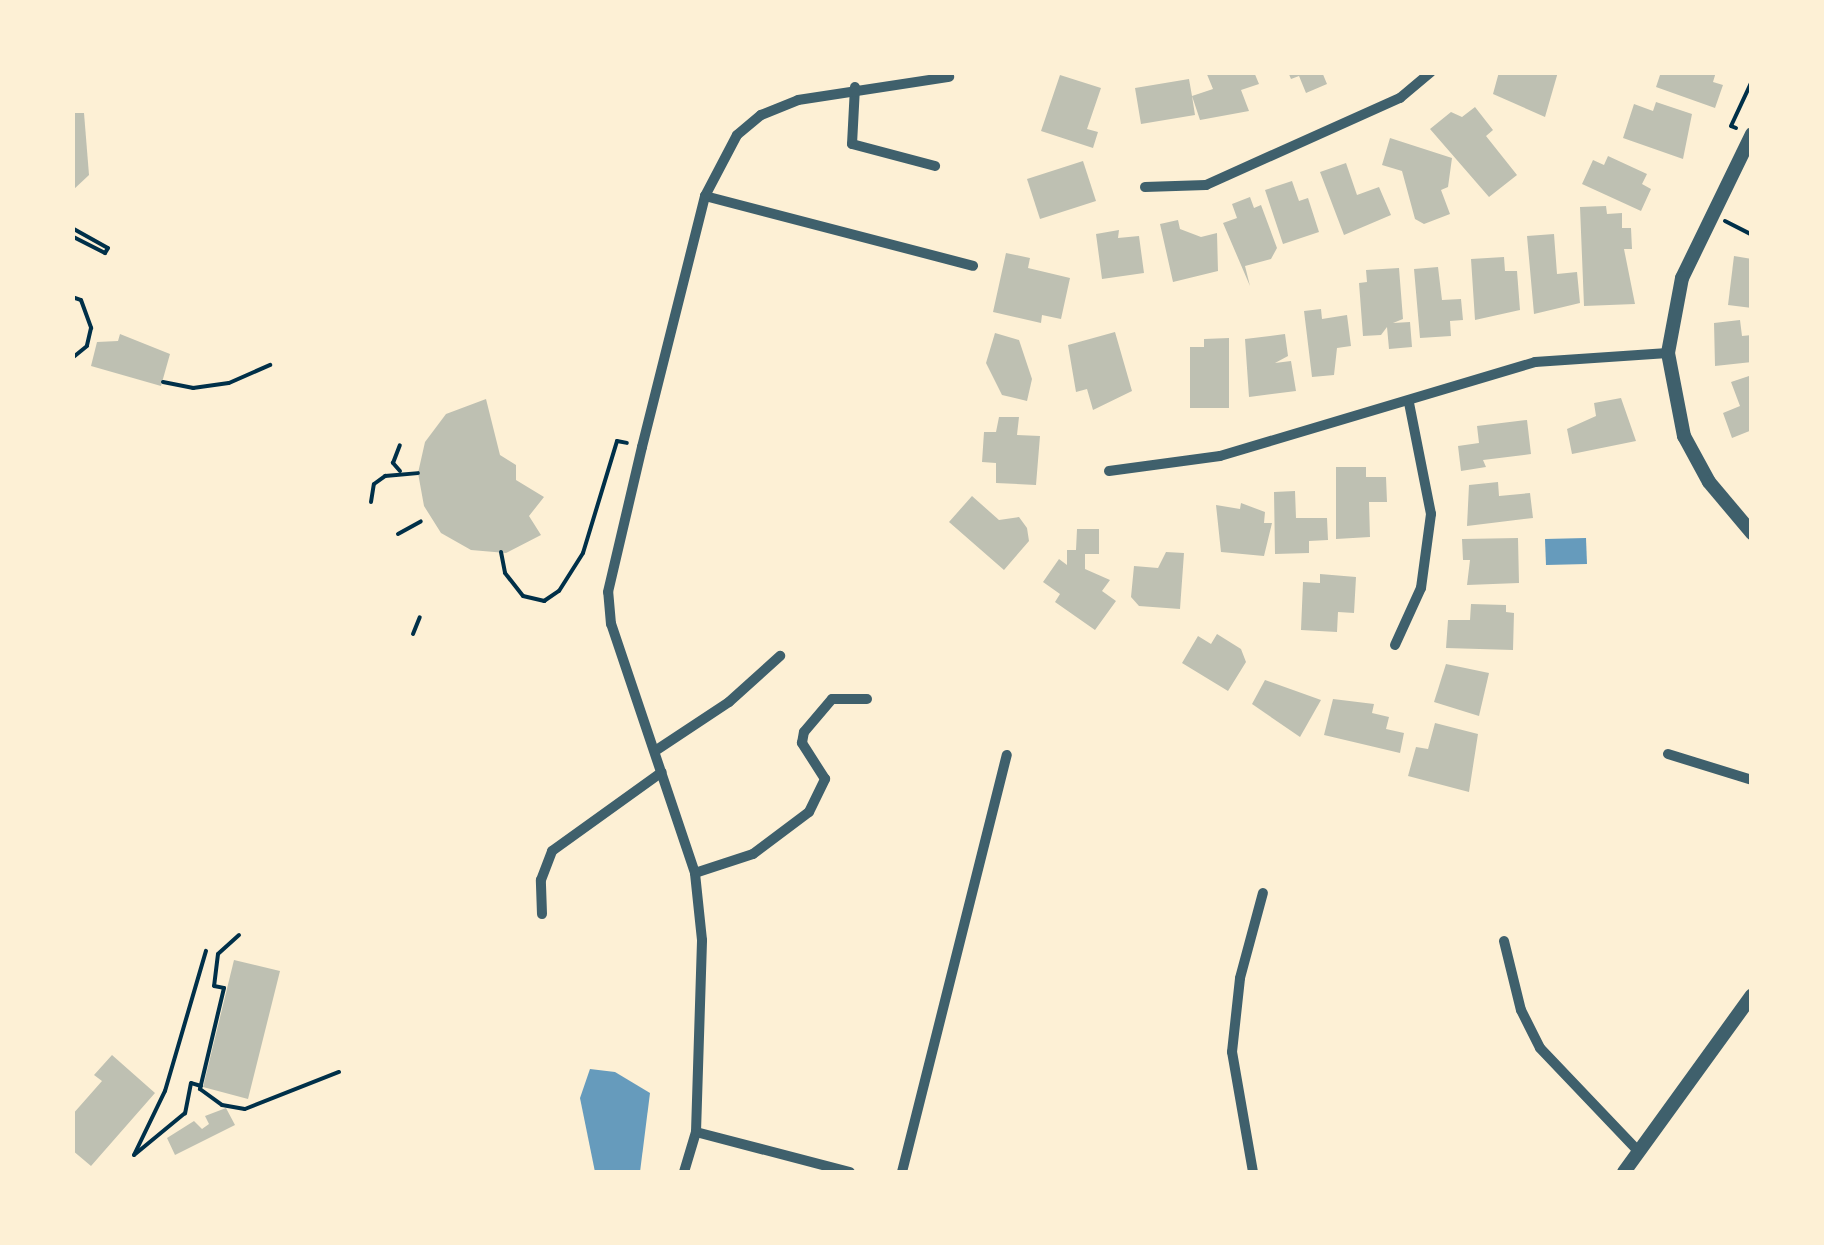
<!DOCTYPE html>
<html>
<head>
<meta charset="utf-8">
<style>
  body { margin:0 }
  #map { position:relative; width:1824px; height:1245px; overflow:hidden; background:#fdf0d5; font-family:Spectral,serif }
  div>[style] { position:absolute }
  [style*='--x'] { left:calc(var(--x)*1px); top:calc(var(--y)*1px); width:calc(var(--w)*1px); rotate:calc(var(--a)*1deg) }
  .water>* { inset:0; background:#669bbc }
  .building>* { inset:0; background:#bec0b2 }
  .path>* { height:4px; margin:-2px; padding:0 2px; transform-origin:2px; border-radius:2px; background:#003049 }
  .minor>* { height:10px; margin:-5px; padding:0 5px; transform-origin:5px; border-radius:5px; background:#3f606c }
  .tertiary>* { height:14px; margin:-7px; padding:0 7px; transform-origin:7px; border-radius:7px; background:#3f606c }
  span { translate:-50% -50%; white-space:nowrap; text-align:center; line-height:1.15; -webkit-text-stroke:10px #fdf0d5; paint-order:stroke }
  .frame { position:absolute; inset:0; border:75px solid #fdf0d5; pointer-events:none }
</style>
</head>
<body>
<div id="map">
  <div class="water">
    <i style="clip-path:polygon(1586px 538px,1587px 564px,1546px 565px,1545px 539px)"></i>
    <i style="clip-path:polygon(590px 1069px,615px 1072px,650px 1093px,640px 1172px,595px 1172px,580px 1098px)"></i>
  </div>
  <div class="building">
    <i style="clip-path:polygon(1206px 72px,1254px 72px,1259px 84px,1241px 90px,1249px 111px,1200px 120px,1192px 96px,1195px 115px,1141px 124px,1135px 88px,1189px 79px,1192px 96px,1213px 89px)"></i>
    <i style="clip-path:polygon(1288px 72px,1322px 72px,1327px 84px,1306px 93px,1299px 76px,1291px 79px)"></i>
    <i style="clip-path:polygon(1499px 72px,1558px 72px,1545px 117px,1493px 94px)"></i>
    <i style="clip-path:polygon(1661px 72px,1716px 72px,1713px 82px,1723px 85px,1715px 108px,1656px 87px)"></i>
    <i style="clip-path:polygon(1060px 75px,1101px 88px,1087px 129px,1098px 132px,1093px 148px,1041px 131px)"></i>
    <i style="clip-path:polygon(1656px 102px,1692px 114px,1683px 159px,1623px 138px,1634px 104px,1653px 111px)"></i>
    <i style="clip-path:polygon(1475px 107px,1493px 130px,1486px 136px,1517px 175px,1489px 197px,1430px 129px,1451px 112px,1462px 117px)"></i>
    <i style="clip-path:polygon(72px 113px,84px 113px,89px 175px,72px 191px)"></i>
    <i style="clip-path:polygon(1390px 138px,1452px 158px,1448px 187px,1441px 190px,1450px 214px,1424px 224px,1415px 219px,1402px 171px,1382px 165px)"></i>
    <i style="clip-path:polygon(1608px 156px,1647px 174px,1642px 184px,1651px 189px,1641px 211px,1582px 184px,1593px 160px,1604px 165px)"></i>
    <i style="clip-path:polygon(1083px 161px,1096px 201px,1040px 219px,1027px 179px)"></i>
    <i style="clip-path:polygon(1346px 163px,1357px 195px,1379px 187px,1391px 215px,1344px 235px,1320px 172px)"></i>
    <i style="clip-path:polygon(1292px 181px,1299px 201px,1308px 198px,1319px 232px,1283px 244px,1265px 190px)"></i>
    <i style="clip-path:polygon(1250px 197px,1254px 208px,1261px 205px,1277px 248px,1271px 259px,1245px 266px,1250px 286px,1223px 223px,1237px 218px,1232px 204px)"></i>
    <i style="clip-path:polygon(1606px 206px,1607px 214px,1622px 213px,1622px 228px,1631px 228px,1632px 249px,1624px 249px,1635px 304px,1584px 306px,1580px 207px)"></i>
    <i style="clip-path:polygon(1178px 220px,1180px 229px,1201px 237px,1217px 233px,1218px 271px,1173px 282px,1160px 224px)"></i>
    <i style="clip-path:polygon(1119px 230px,1118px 238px,1139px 236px,1144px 273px,1102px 279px,1096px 234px)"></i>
    <i style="clip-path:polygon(1554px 234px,1557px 274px,1577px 272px,1580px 303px,1534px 314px,1527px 236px)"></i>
    <i style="clip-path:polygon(1006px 253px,1030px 258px,1028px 268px,1070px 278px,1061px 319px,1042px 315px,1041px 323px,993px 312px)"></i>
    <i style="clip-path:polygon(1734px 256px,1752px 259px,1752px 308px,1728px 305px)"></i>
    <i style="clip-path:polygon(1504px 257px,1505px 271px,1517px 271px,1520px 310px,1475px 320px,1471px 259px)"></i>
    <i style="clip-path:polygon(1438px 267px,1442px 300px,1461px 299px,1463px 320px,1450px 321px,1451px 336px,1420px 338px,1414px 269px)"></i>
    <i style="clip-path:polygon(1399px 268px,1403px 319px,1393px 323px,1410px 322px,1412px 347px,1389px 349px,1387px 327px,1381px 335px,1363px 336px,1359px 283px,1367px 282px,1366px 270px)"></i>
    <i style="clip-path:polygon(1321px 309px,1322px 319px,1347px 315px,1351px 346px,1337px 348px,1334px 375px,1312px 377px,1304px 311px)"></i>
    <i style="clip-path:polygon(1740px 320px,1742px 336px,1752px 335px,1752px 362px,1715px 366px,1714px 323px)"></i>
    <i style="clip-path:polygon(1115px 332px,1132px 391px,1093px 410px,1087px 389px,1076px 392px,1068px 345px)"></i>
    <i style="clip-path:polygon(995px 333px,1019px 340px,1032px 379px,1027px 401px,1002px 395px,986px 363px)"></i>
    <i style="clip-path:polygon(120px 334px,170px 354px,161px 386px,91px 366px,97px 342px,118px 341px)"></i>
    <i style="clip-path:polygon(1285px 334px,1288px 356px,1275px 363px,1291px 361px,1296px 391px,1249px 397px,1245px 339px)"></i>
    <i style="clip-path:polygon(1229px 338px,1229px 408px,1190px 408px,1190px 347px,1204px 347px,1204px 339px)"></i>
    <i style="clip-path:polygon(1752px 375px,1752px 430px,1732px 438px,1723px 413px,1740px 406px,1731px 382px)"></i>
    <i style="clip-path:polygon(1621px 398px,1636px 441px,1572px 454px,1567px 429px,1596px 416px,1594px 403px)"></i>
    <i style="clip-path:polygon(486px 399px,500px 455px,516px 465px,516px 480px,544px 497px,529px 516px,541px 535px,506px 553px,471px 550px,441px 533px,424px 506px,418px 473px,425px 442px,446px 414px)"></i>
    <i style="clip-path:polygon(999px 417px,1019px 417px,1017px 435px,1040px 436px,1036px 485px,996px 483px,996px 463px,982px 462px,984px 432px,996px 432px)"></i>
    <i style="clip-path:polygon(1527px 420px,1531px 454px,1483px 460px,1486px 467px,1461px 471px,1458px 446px,1479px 443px,1477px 426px)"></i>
    <i style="clip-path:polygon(1336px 467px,1366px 467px,1366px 477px,1386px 477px,1387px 502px,1369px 502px,1370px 537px,1336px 539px)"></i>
    <i style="clip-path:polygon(1498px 482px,1499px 496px,1530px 493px,1533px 518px,1467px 526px,1469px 485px)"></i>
    <i style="clip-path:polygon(1295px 491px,1296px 518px,1327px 518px,1328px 540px,1309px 541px,1309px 553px,1275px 554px,1274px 492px)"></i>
    <i style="clip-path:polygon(972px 496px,999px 520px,1019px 517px,1027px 528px,1029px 541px,1004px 570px,949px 522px)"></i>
    <i style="clip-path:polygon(1241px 503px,1265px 512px,1264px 523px,1272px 523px,1264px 556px,1221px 552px,1216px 505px,1240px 509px)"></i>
    <i style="clip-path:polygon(1077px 529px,1099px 529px,1099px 554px,1085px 554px,1085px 569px,1110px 580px,1102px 591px,1116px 601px,1095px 630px,1055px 602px,1060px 594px,1043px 582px,1059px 559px,1067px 565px,1067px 550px,1076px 550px)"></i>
    <i style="clip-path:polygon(1518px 538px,1519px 583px,1467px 585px,1470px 560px,1463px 560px,1462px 539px)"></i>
    <i style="clip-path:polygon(1166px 552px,1184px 553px,1180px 609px,1139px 606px,1131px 597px,1134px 566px,1158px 568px)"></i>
    <i style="clip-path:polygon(1320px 574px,1356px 577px,1354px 613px,1338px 612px,1337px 632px,1301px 630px,1303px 582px,1320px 583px)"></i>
    <i style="clip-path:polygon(1471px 604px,1506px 605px,1506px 612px,1514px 613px,1513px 650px,1446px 648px,1448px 620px,1470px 620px)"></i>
    <i style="clip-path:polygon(1217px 634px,1241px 649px,1246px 662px,1228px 691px,1182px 663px,1198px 636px,1211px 644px)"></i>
    <i style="clip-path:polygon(1446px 664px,1489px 673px,1479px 716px,1434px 702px)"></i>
    <i style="clip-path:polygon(1265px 680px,1321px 700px,1300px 737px,1252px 704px)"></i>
    <i style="clip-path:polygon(1333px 699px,1374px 704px,1372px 713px,1389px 717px,1386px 729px,1404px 733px,1400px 753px,1324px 735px)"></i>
    <i style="clip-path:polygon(1435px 723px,1478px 734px,1469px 792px,1408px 776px,1416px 747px,1428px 749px)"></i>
    <i style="clip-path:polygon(234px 960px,280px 971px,248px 1099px,203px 1087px)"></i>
    <i style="clip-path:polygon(112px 1055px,155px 1093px,91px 1166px,72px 1150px,72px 1115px,102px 1081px,94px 1075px)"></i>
    <i style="clip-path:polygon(226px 1108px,235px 1125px,175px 1155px,167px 1138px,194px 1121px,202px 1129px,209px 1124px,205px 1116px)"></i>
  </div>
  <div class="path">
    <i style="--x:1736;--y:128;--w:5;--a:-158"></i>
    <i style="--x:1731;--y:126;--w:50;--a:-65"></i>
    <i style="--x:1725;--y:221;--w:30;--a:27"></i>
    <i style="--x:72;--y:228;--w:41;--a:29.1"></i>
    <i style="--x:108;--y:248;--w:6;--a:121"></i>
    <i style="--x:105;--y:253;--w:37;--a:-153"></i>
    <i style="--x:72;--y:297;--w:9;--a:18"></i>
    <i style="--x:81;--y:300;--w:30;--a:70"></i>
    <i style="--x:91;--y:328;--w:18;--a:103"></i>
    <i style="--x:87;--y:346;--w:19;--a:141"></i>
    <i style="--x:163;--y:382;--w:31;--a:11"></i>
    <i style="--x:193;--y:388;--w:36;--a:-8"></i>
    <i style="--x:229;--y:383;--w:45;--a:-23.7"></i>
    <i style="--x:400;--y:471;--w:11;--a:-131"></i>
    <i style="--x:393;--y:463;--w:19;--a:-69"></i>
    <i style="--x:371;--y:502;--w:18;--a:-81"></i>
    <i style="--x:374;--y:484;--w:14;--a:-36"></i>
    <i style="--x:385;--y:476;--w:33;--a:-5"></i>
    <i style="--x:398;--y:534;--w:26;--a:-29"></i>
    <i style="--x:501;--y:552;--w:21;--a:79"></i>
    <i style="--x:505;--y:573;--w:29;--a:52"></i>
    <i style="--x:523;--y:596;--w:22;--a:13"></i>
    <i style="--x:544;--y:601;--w:18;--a:-34"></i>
    <i style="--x:559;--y:591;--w:45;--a:-57.7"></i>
    <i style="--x:583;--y:553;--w:117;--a:-73.1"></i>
    <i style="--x:617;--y:441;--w:10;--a:11"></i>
    <i style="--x:413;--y:634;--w:18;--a:-68"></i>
    <i style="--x:239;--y:935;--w:28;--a:138"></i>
    <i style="--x:218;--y:954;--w:32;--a:97"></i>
    <i style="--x:214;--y:986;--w:10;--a:11"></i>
    <i style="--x:224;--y:988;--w:104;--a:103.4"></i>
    <i style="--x:200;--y:1089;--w:27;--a:36"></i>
    <i style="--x:222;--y:1105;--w:23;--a:10"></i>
    <i style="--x:245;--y:1109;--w:101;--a:-21.5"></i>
    <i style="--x:201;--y:1086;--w:10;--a:-163"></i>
    <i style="--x:191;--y:1083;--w:31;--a:101"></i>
    <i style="--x:185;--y:1113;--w:66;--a:140.5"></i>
    <i style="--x:134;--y:1155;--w:71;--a:-64.2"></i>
    <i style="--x:165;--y:1091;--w:146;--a:-73.7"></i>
  </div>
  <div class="minor">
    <i style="--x:855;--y:87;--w:57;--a:93"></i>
    <i style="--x:852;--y:144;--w:86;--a:14.8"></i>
    <i style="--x:1145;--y:187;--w:61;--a:-1.9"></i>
    <i style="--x:1206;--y:185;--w:213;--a:-24.2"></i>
    <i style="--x:1400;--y:98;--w:40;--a:-40"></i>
    <i style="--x:705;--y:196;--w:277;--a:14.6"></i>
    <i style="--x:1109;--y:471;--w:112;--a:-7.7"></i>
    <i style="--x:1220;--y:456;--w:329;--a:-16.6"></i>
    <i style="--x:1535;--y:362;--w:133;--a:-3.9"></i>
    <i style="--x:1395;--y:645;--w:63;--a:-65.5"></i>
    <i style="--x:1421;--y:588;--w:75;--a:-82.3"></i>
    <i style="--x:1431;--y:514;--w:113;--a:-101.2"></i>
    <i style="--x:655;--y:751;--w:89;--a:-33.5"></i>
    <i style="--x:729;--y:702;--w:69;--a:-42"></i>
    <i style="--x:1668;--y:754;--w:88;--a:17.2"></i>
    <i style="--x:695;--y:873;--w:61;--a:-18.1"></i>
    <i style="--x:753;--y:854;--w:70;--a:-36.9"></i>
    <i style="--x:809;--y:812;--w:37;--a:-64"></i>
    <i style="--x:825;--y:779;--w:43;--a:-122.6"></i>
    <i style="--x:802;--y:743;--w:11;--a:-80"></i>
    <i style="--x:804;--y:732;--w:43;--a:-49.7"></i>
    <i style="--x:832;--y:699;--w:35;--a:0"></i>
    <i style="--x:542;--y:914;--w:34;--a:-92"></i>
    <i style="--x:541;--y:880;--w:31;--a:-69"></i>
    <i style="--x:552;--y:851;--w:135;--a:-35.7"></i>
    <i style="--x:1504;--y:941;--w:71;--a:76.2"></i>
    <i style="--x:1521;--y:1010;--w:42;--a:63.4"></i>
    <i style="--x:1540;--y:1048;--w:144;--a:46.4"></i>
    <i style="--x:696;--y:1132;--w:159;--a:14.6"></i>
    <i style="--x:684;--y:1172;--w:42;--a:-73.3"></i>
    <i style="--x:696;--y:1132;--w:192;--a:-88.2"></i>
    <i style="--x:702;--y:940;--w:67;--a:-96"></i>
    <i style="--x:695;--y:873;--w:263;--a:-108.6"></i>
    <i style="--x:611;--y:624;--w:32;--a:-95"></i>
    <i style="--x:608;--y:592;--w:149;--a:-76.8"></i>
    <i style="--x:642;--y:447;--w:259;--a:-75.9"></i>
    <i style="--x:705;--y:196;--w:69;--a:-62.3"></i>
    <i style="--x:737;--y:135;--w:31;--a:-40"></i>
    <i style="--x:761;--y:115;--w:40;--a:-22"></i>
    <i style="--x:798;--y:100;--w:153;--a:-8.7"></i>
    <i style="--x:902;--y:1172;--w:430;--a:-75.9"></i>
    <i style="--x:1253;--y:1172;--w:122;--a:-99.9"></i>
    <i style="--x:1232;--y:1052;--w:74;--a:-83.8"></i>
    <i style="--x:1240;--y:978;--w:88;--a:-74.9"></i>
  </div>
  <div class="tertiary">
    <i style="--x:1752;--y:134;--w:160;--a:115.9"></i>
    <i style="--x:1682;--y:278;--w:76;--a:100.6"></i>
    <i style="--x:1668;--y:353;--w:85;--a:79.1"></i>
    <i style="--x:1684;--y:436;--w:52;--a:61.5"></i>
    <i style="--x:1709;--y:482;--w:67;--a:49.9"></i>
    <i style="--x:1624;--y:1172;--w:218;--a:-54.1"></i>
  </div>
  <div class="frame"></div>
</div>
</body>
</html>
